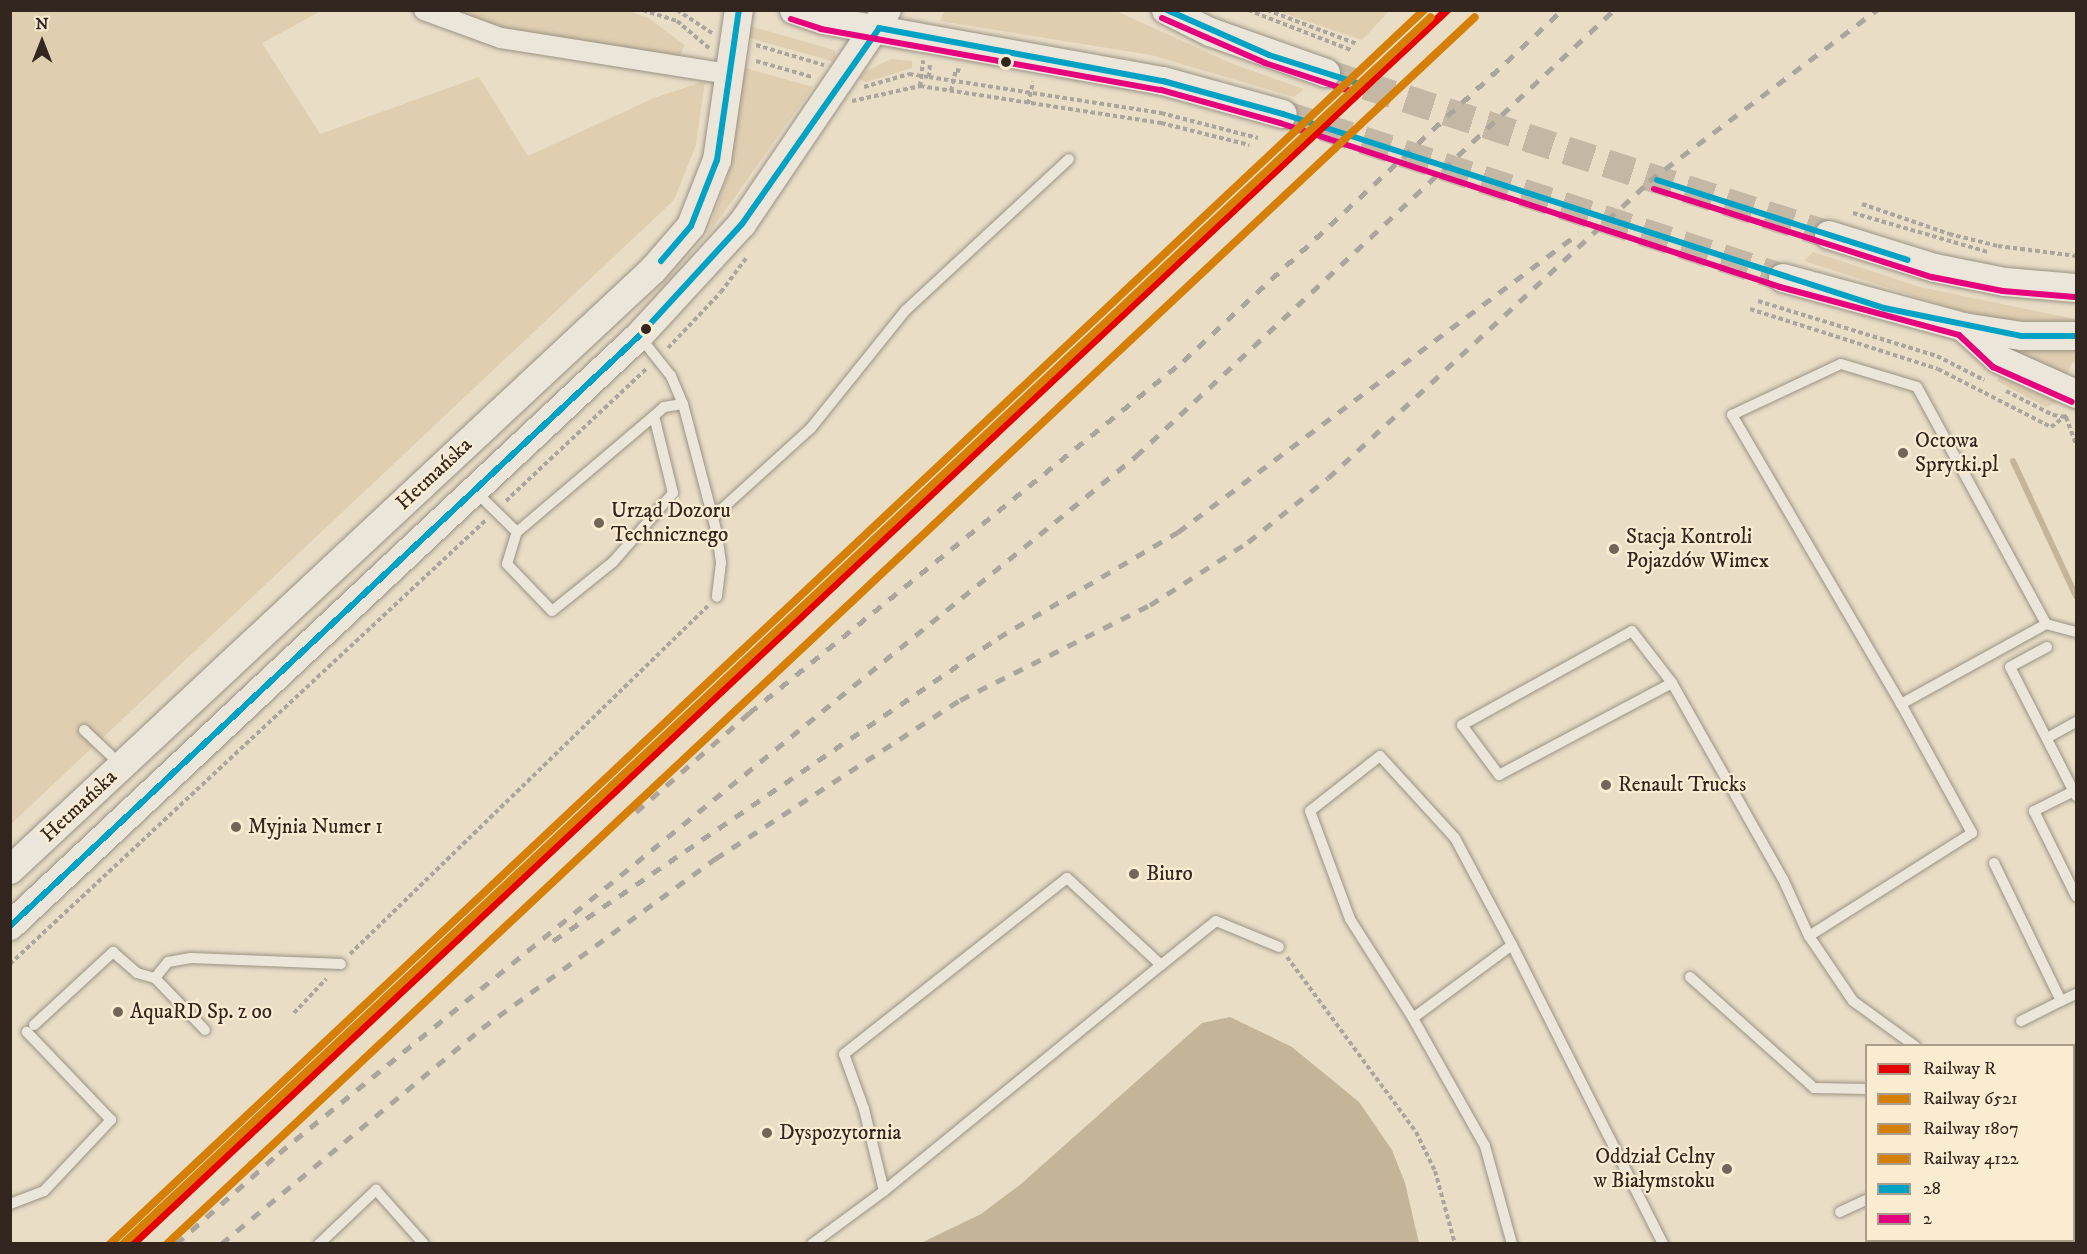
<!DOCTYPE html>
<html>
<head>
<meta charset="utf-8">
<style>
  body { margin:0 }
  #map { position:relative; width:2087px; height:1254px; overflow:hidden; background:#e9ddc6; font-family:"IM FELL DW Pica",serif }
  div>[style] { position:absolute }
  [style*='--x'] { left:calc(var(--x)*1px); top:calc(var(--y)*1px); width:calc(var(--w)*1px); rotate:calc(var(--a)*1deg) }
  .green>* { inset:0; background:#dfceb0 }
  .water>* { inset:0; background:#c4b498 }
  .stream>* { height:6px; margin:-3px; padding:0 3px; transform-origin:3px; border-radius:3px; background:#c4b498 }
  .secondary-tunnel>* { height:28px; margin-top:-14px; transform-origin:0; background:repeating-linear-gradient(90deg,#c4b8a5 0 28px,transparent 0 42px) }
  .path>* { height:4px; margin-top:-2px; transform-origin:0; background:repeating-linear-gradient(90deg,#aba59c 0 4.5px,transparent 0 7.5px) }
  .roads { filter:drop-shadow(0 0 2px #9a9285) drop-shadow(0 0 2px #9a9285) }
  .lane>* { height:10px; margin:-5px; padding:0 5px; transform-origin:5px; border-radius:5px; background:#ece6da }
  .street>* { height:20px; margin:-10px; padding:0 10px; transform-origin:10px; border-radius:10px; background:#ece6da }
  .secondary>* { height:28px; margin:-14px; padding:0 14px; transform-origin:14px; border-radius:14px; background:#ece6da }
  .rail>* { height:4.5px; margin-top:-2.25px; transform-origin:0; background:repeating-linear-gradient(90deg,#aba59c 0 10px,transparent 0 20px) }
  .bus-1>* { height:6px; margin:-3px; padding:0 3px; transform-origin:3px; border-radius:3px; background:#02a2c5 }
  .bus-2>* { height:6px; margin:-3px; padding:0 3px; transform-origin:3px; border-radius:3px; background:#e5007d }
  .rail-1>* { height:8px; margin:-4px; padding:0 4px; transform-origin:4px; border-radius:4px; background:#e50000 }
  .rail-2>* { height:8px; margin:-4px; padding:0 4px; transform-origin:4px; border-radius:4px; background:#d67f06 }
  .rail-3>* { height:8px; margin:-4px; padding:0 4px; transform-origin:4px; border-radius:4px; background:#d67f06 }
  .rail-4>* { height:8px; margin:-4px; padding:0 4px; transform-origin:4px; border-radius:4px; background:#d67f06 }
  .dots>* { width:16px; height:16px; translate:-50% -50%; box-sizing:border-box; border:3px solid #faecd1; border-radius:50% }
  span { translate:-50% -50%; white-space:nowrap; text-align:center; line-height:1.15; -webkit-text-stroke:4.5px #faecd1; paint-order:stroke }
  .poi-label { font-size:21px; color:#32261f }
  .left { translate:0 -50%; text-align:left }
  .right { translate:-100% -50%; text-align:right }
  .street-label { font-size:21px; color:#32261f }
  .frame { position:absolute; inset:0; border:12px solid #32261f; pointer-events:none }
  .legend { position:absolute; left:1865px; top:1044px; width:210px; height:198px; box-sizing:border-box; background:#faecd1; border:2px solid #aa9d8a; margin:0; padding:8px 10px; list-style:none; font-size:18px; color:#32261f }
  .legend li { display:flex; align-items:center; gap:12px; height:30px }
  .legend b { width:30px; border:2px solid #aa9d8a }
  .north { position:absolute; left:12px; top:12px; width:60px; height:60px; -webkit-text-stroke:4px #faecd1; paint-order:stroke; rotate:0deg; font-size:16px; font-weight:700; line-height:24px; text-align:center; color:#32261f }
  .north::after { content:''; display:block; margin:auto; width:21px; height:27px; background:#32261f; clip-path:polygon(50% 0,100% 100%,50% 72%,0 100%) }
</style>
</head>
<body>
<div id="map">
  <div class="green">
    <i style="clip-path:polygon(11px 11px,321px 11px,262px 43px,320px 134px,479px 77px,528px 156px,654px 98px,705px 81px,696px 145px,674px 200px,11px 824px)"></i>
    <i style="clip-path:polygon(405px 11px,628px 11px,649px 18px,684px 45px,674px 74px,500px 44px)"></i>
    <i style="clip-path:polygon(945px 11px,1116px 11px,1233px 64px,1304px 89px,1294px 97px,1151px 55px,940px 21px)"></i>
    <i style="clip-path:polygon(1277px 11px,1389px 11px,1362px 40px)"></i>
    <i style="clip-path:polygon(750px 26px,834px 50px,836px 56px,832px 61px,746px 37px)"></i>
    <i style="clip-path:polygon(891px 59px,912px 61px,912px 68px,866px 82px,859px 79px,866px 71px)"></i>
    <i style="clip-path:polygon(742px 67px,813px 87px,707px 236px,730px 169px)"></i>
    <i style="clip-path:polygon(1813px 252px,1920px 287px,2074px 319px,2076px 324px,2031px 324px,1964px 312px,1804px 261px)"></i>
    <i style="clip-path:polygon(1998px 345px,2076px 348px,2076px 362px,2072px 363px,2066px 376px)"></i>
    <i style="clip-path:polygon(2000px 374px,2057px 398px,2055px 403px,2046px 407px,1997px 381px)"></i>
  </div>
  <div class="water">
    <i style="clip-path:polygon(1230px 1017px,1292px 1047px,1359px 1102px,1392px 1150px,1405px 1183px,1419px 1243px,921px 1243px,981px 1214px,1021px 1184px,1202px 1023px)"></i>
  </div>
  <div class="stream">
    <i style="--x:2013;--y:461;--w:149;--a:65"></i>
  </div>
  <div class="secondary-tunnel">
    <i style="--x:1326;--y:73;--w:528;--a:17.85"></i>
    <i style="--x:1283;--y:114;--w:526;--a:18.16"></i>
  </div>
  <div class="path">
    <i style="--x:643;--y:10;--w:36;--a:18"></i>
    <i style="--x:677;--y:21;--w:42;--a:40.2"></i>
    <i style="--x:677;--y:10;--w:42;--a:33.3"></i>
    <i style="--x:1248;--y:10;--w:110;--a:21.2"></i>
    <i style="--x:1267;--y:10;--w:96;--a:20.7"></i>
    <i style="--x:756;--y:45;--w:71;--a:16.4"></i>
    <i style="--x:756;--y:61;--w:58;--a:15.9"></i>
    <i style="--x:929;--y:77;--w:15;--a:-86"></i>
    <i style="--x:920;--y:86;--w:244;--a:8.7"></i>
    <i style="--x:1161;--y:123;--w:91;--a:14"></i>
    <i style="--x:864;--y:87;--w:47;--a:-16.1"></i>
    <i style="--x:909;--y:74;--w:20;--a:9"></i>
    <i style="--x:929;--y:77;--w:235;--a:8.8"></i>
    <i style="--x:1161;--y:113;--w:100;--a:14.5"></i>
    <i style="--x:951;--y:91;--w:22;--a:-77"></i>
    <i style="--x:956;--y:70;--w:5;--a:11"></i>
    <i style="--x:852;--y:101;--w:70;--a:-12.4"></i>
    <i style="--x:920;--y:86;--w:26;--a:-83"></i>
    <i style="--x:1028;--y:104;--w:23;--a:-77"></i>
    <i style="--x:1862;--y:204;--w:92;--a:19"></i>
    <i style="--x:1949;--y:234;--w:50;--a:13.8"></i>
    <i style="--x:1998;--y:246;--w:79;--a:7.3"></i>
    <i style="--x:1853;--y:213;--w:141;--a:16.1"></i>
    <i style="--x:1758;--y:301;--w:187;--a:17.1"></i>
    <i style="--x:1937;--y:356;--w:53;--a:27.1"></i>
    <i style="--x:1750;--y:309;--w:197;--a:17.7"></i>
    <i style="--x:1938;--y:369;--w:127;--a:27.2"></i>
    <i style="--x:2051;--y:427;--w:20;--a:-37"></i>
    <i style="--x:668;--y:348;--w:77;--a:-46.6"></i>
    <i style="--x:721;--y:292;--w:44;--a:-53.4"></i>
    <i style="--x:2006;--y:391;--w:53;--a:27.1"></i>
    <i style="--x:2053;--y:415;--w:13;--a:9"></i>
    <i style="--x:2066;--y:417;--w:29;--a:70"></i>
    <i style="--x:506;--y:501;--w:194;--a:-43.3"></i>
    <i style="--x:350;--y:954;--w:499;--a:-44.2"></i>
    <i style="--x:1287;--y:957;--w:217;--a:53.6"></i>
    <i style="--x:1416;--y:1132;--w:43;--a:64"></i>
    <i style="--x:1435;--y:1171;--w:76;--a:74.7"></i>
    <i style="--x:10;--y:964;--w:651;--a:-43.01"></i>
    <i style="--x:294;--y:1013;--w:47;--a:-46.7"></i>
  </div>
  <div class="roads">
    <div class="lane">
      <i style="--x:640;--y:337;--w:50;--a:51.5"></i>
      <i style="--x:671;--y:376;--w:30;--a:67"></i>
      <i style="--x:683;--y:404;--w:134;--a:75.3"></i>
      <i style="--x:717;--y:534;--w:29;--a:82"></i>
      <i style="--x:721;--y:563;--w:34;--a:97"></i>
      <i style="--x:654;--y:416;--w:79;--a:76.1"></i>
      <i style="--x:673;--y:493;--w:91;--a:131"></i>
      <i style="--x:613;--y:562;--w:78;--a:141.2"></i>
      <i style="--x:552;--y:611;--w:65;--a:-133.8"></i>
      <i style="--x:507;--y:564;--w:34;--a:-73"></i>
      <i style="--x:517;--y:532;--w:180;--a:-40.3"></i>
      <i style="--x:654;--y:416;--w:13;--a:-42"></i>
      <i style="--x:664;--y:407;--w:19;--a:-9"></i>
      <i style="--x:476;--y:492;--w:57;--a:44.3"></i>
      <i style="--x:714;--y:516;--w:131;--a:-42.2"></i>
      <i style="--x:811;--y:428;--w:151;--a:-51.2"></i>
      <i style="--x:906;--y:310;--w:222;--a:-42.8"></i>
      <i style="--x:1632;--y:631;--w:66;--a:52.4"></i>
      <i style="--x:1672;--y:683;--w:196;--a:152"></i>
      <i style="--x:1499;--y:775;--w:62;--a:-126.5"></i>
      <i style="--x:1462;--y:725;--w:194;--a:-28.9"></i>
      <i style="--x:2047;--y:647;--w:42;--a:151.6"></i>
      <i style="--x:2010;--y:667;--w:145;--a:62.9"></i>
      <i style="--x:1672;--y:683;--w:225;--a:60.5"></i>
      <i style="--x:1783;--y:879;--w:63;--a:65.5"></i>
      <i style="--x:1809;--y:936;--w:78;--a:55.9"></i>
      <i style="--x:1853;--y:1001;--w:77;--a:36"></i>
      <i style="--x:1901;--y:704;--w:335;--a:-120.3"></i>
      <i style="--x:1732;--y:415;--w:120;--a:-25.1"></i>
      <i style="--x:1841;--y:364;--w:79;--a:16.8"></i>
      <i style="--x:1917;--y:387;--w:270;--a:61.4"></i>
      <i style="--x:2046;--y:624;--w:31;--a:15"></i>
      <i style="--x:84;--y:730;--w:52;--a:43.5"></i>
      <i style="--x:2047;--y:738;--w:33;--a:-29"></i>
      <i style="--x:2074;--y:791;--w:45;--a:153.4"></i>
      <i style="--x:2034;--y:811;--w:95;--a:63.7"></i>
      <i style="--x:1994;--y:863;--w:153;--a:64.1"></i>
      <i style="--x:2061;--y:1001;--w:17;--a:-25"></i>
      <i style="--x:1809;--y:936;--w:193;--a:-32.3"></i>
      <i style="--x:1972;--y:833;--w:147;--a:-118.8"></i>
      <i style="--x:1901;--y:704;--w:166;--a:-28.9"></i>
      <i style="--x:1161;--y:965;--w:70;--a:-38.7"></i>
      <i style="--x:1216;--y:921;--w:68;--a:22.4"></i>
      <i style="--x:1690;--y:977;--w:166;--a:41.8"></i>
      <i style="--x:1814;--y:1088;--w:52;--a:1.1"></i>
      <i style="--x:155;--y:978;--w:21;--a:-51"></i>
      <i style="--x:168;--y:962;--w:23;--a:-10"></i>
      <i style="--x:191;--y:958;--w:150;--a:2.3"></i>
      <i style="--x:1413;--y:1018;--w:117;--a:-122.5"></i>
      <i style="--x:1350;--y:919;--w:115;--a:-110.3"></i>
      <i style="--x:1310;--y:811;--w:89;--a:-38.2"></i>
      <i style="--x:1380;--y:756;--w:111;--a:47.6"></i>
      <i style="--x:1455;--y:838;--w:121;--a:62"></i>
      <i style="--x:2021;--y:1021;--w:45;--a:-26.6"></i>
      <i style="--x:34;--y:1025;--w:108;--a:-42.7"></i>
      <i style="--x:113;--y:952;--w:32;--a:41"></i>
      <i style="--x:137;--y:973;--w:19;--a:16"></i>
      <i style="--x:155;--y:978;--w:72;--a:46.1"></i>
      <i style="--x:2074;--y:1118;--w:3;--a:-45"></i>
      <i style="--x:10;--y:1204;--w:36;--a:-21"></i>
      <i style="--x:44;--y:1191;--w:98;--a:-46.7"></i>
      <i style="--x:111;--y:1120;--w:122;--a:-133.7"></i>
      <i style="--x:1840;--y:1212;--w:29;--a:-25"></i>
      <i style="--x:1964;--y:1240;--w:4;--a:63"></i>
      <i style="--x:1982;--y:1240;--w:4;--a:63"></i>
      <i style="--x:319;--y:1244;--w:79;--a:-43.5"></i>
      <i style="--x:376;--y:1190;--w:72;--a:48.4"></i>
      <i style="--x:812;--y:1244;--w:89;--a:-36.4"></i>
      <i style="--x:884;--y:1191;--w:357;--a:-39.2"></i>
      <i style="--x:1161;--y:965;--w:128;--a:-137.2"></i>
      <i style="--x:1067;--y:878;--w:284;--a:141.7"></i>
      <i style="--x:844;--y:1054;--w:59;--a:70"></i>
      <i style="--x:864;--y:1109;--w:84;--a:76.3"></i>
      <i style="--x:1512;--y:1244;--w:102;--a:-105.4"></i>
      <i style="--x:1485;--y:1146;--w:147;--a:-119.4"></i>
      <i style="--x:1413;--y:1018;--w:123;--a:-36.4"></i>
      <i style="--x:1512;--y:945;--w:335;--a:63.2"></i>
    </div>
    <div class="street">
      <i style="--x:424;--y:10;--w:82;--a:20"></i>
      <i style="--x:501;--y:38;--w:231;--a:9"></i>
    </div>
    <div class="secondary">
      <i style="--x:794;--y:10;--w:31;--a:19"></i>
      <i style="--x:823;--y:20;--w:345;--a:10.2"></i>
      <i style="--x:1163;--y:81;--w:124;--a:15.4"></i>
      <i style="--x:1166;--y:10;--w:49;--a:26.6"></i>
      <i style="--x:1210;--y:32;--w:123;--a:19.5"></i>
      <i style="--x:1829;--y:235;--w:111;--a:17.3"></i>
      <i style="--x:1935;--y:268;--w:71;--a:11.3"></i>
      <i style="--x:2005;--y:282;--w:71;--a:4.8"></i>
      <i style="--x:1783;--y:278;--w:187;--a:15.2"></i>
      <i style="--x:1963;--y:327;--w:60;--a:8.7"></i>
      <i style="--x:2022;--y:336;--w:54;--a:0"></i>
      <i style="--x:1963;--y:327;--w:47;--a:42.4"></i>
      <i style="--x:1998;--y:359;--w:85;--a:24.2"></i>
      <i style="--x:10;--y:870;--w:879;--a:-43.02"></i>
      <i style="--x:653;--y:270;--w:58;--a:-49.2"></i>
      <i style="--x:691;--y:226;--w:71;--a:-68.5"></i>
      <i style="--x:717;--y:160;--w:152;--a:-81.7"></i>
      <i style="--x:10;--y:926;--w:862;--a:-43.17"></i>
      <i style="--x:639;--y:336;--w:152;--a:-47.4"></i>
      <i style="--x:742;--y:224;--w:258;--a:-55.9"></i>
      <i style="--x:2074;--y:1160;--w:2;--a:-27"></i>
      <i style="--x:1916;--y:1244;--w:7;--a:-34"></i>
    </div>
  </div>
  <div class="rail">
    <i style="--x:1649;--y:181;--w:285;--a:-36.9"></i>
    <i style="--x:636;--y:812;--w:150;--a:-41.2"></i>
    <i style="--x:749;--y:713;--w:559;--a:-39.04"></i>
    <i style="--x:1183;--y:361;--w:517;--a:-42.8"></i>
    <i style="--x:553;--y:941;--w:538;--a:-34.25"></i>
    <i style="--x:998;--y:638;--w:209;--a:-30.5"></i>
    <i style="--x:1178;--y:532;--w:500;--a:-36.71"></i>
    <i style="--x:176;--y:1244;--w:137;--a:-41.5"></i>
    <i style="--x:279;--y:1153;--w:1105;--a:-39.12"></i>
    <i style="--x:1136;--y:456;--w:654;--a:-43.02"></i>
    <i style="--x:221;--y:1244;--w:339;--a:-39.6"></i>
    <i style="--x:482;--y:1028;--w:288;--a:-36"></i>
    <i style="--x:715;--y:859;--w:292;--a:-33"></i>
    <i style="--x:960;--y:700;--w:212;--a:-26.6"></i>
    <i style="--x:1150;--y:605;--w:117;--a:-32.7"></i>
    <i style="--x:1248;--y:542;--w:102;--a:-38.7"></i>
    <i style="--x:1328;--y:478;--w:445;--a:-42.7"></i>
  </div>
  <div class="bus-1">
    <i style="--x:1167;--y:10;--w:111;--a:23.8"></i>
    <i style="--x:1269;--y:55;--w:96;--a:17.7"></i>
    <i style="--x:879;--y:28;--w:289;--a:10.6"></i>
    <i style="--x:1163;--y:81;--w:124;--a:15.4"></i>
    <i style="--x:1283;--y:114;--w:632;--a:17.89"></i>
    <i style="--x:1884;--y:308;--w:141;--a:11.5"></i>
    <i style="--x:2022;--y:336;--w:54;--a:0"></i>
    <i style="--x:1657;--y:180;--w:263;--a:17.7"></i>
    <i style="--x:661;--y:261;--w:46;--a:-49.4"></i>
    <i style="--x:691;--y:226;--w:71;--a:-68.5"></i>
    <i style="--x:717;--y:160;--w:152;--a:-81.7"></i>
    <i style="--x:10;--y:926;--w:862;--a:-43.17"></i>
    <i style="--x:639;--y:336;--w:152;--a:-47.4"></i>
    <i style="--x:742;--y:224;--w:239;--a:-55"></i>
  </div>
  <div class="bus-2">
    <i style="--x:1162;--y:18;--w:112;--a:23.6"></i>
    <i style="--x:1265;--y:63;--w:97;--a:18.1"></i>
    <i style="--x:791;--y:19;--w:32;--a:18"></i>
    <i style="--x:821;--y:29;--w:345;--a:10.2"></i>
    <i style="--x:1161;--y:90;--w:123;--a:15.5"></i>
    <i style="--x:1280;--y:123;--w:526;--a:18.16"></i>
    <i style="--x:1780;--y:287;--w:185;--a:15"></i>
    <i style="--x:1959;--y:335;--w:47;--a:43.3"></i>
    <i style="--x:1993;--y:367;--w:86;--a:23.9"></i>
    <i style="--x:1654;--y:189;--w:292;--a:17.6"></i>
    <i style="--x:1932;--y:277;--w:72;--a:11.2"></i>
    <i style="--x:2003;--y:291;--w:72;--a:4.8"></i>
  </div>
  <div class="rail-1">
    <i style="--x:133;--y:1244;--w:1803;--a:-43.2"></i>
  </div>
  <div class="rail-2">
    <i style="--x:110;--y:1244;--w:1803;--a:-43.2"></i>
  </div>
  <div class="rail-3">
    <i style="--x:123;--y:1244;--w:1793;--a:-43.17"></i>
  </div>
  <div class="rail-4">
    <i style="--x:167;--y:1244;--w:1793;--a:-43.17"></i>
  </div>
  <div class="dots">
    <i style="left:1006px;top:62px;background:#32261f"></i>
    <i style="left:646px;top:329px;background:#32261f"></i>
    <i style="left:1903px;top:453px;background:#726659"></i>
    <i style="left:599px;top:523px;background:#726659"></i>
    <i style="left:1614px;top:549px;background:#726659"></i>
    <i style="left:1606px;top:785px;background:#726659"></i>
    <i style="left:236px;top:827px;background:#726659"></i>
    <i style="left:1134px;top:874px;background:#726659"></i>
    <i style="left:118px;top:1012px;background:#726659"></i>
    <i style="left:767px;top:1133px;background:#726659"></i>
    <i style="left:1727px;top:1169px;background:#726659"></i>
  </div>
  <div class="poi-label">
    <span class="left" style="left:1915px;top:453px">Octowa<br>Sprytki.pl</span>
    <span class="left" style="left:611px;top:523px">Urząd Dozoru<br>Technicznego</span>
    <span class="left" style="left:1626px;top:549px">Stacja Kontroli<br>Pojazdów Wimex</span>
    <span class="left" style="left:1618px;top:785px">Renault Trucks</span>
    <span class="left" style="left:248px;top:827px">Myjnia Numer 1</span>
    <span class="left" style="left:1146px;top:874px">Biuro</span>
    <span class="left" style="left:130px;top:1012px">AquaRD Sp. z oo</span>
    <span class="left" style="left:779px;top:1133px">Dyspozytornia</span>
    <span class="right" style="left:1715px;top:1169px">Oddział Celny<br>w Białymstoku</span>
  </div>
  <div class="street-label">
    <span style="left:434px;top:474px;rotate:-43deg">Hetmańska</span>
    <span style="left:79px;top:806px;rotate:-43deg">Hetmańska</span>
  </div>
  <div class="frame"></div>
  <ul class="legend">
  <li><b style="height:8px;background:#e50000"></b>Railway R</li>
  <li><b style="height:8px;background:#d67f06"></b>Railway 6521</li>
  <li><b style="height:8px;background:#d67f06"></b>Railway 1807</li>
  <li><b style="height:8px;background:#d67f06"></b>Railway 4122</li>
  <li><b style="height:8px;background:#02a2c5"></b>28</li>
  <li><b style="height:8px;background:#e5007d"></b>2</li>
  </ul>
  <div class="north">N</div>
</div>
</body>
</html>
